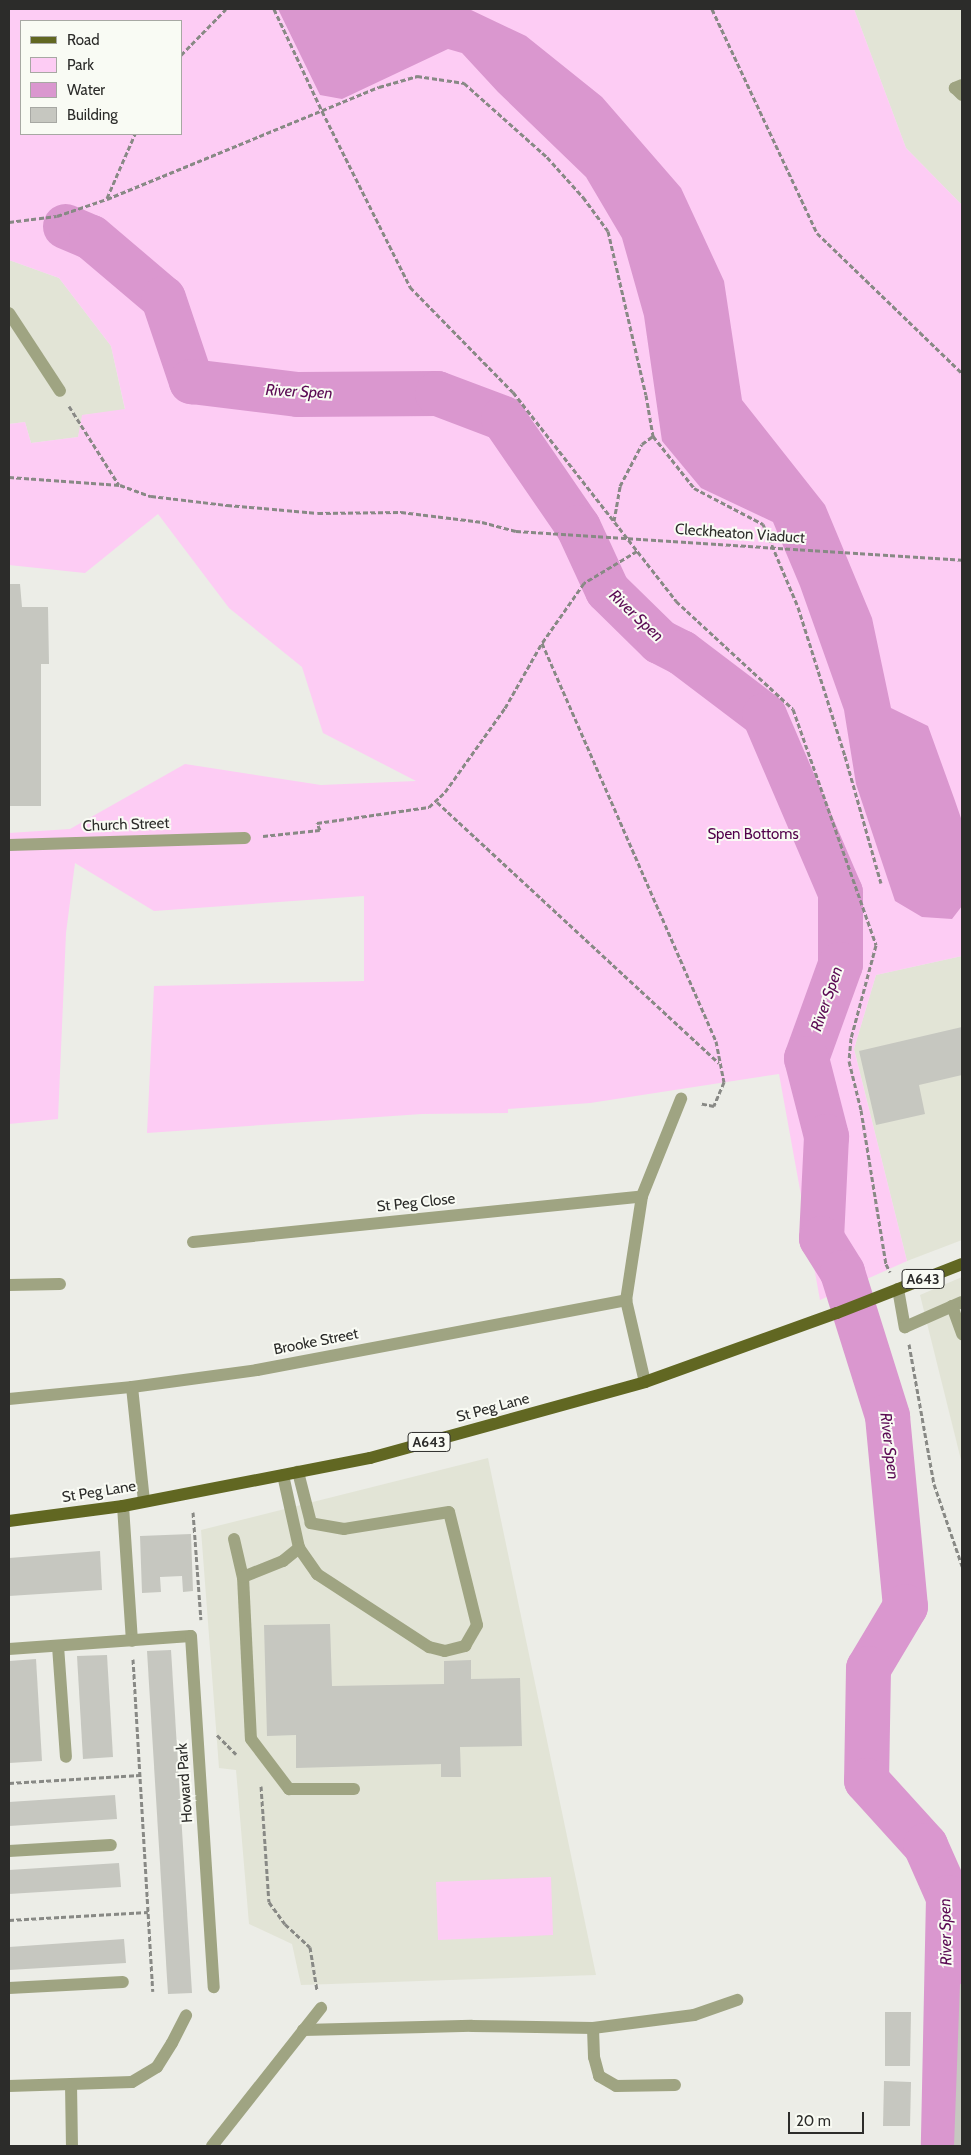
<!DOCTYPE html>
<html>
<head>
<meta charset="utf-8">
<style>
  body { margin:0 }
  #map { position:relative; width:971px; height:2155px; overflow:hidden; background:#ecede7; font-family:Cabin,sans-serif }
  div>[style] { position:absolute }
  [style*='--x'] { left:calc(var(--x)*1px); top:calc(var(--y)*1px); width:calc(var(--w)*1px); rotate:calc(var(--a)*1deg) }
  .built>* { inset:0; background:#e2e4d6 }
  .green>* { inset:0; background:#fdccf4 }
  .water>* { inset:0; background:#da97cf }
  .river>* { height:45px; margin:-22.5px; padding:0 22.5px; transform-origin:22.5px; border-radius:22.5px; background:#da97cf }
  .building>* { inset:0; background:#c6c7c0 }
  .path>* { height:3px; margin-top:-1.5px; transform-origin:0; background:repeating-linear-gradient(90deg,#888985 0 5px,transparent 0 7.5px) }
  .lane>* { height:12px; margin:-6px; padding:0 6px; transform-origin:6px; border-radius:6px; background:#9fa482 }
  .street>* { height:12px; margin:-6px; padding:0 6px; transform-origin:6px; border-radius:6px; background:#9fa482 }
  .primary>* { height:12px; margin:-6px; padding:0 6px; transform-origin:6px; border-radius:6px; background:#616722 }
  .path-bridge>* { height:3px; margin-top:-1.5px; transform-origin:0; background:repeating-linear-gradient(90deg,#888985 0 5px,transparent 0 7.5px) }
  span { translate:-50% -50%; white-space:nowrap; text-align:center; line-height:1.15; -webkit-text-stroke:4px #f9fbf4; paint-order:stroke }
  .shield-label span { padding:1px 4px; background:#f9fbf4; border:1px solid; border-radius:4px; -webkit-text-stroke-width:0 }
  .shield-label { font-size:14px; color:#2c2c2a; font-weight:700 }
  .street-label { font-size:15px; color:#2c2c2a }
  .park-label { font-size:15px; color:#51004a }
  .water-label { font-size:16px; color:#5b0b54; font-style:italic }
  .frame { position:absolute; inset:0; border:10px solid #2c2c2a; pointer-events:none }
  .legend { position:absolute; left:20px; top:20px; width:162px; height:115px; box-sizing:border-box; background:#f9fbf4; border:1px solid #a7a8a3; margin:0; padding:6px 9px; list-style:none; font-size:15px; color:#2c2c2a }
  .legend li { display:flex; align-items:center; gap:10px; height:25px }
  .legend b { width:25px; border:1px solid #a7a8a3 }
  .scale { position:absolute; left:788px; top:2112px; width:76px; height:22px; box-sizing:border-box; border:2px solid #2c2c2a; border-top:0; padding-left:6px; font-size:15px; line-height:18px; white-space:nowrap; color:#2c2c2a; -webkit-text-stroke:4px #f9fbf4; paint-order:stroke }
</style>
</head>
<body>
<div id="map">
  <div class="built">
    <i style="clip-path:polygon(854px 9px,962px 9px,962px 205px,906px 148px)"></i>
    <i style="clip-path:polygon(9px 260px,59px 278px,111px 346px,125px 410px,83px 415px,78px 437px,31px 443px,25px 422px,9px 424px)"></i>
    <i style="clip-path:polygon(962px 956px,962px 1240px,907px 1261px,854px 1049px,876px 975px)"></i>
    <i style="clip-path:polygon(962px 1277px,962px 1464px,920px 1295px)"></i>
    <i style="clip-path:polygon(488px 1458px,596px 1975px,301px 1985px,292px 1944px,249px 1924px,236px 1770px,219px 1768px,201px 1530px)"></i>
    <i style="clip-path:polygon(953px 1971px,962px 1972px,962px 2146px,949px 2146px)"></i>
  </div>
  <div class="green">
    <i style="clip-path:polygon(evenodd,9px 9px,854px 9px,906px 148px,962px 205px,962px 956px,876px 975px,854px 1049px,907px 1261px,820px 1300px,779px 1074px,590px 1103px,508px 1109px,508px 1113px,422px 1114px,147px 1133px,154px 986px,364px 981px,364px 896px,154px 911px,75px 863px,66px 933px,58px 1119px,9px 1124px,9px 833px,70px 829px,185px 764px,321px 785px,416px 781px,323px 733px,302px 667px,229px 608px,158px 514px,85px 573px,9px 565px,9px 424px,25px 422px,31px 443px,78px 437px,82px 415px,125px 409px,111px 346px,59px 278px,9px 260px,9px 9px,21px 21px,181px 21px,181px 134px,21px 134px,21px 21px)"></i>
    <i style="clip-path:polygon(551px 1877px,553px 1935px,438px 1940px,436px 1882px)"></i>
  </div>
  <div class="water">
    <i style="clip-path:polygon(278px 9px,469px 9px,526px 36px,602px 97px,681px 188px,724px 281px,742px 400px,825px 505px,872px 618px,891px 708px,928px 726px,954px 798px,962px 821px,962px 906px,952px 919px,922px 917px,895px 901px,856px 784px,844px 710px,800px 586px,773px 522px,701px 488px,662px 441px,644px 316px,622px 238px,586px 177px,498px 92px,462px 53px,448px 49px,342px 99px,320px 95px)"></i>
  </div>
  <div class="river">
    <i style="--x:65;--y:226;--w:28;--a:23"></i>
    <i style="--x:91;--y:237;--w:94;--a:40.3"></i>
    <i style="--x:163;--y:298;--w:88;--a:71.4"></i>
    <i style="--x:191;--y:381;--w:107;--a:7"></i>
    <i style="--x:297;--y:394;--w:140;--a:-0.4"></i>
    <i style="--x:437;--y:393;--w:71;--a:20.7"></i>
    <i style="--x:503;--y:418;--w:132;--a:55.5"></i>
    <i style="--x:578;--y:527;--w:69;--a:65.3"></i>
    <i style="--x:607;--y:590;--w:73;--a:44.4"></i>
    <i style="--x:659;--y:641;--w:25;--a:27"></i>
    <i style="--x:681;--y:652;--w:104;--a:37.2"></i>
    <i style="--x:764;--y:715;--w:193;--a:66.8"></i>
    <i style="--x:840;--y:892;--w:72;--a:90"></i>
    <i style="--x:840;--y:964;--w:100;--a:109.9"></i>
    <i style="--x:806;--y:1058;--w:81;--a:75.6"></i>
    <i style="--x:826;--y:1136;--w:102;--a:92.8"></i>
    <i style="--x:821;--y:1238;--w:40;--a:58"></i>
    <i style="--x:842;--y:1272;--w:151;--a:72.6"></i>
    <i style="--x:887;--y:1416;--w:191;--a:84.6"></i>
    <i style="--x:905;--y:1606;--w:72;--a:120.8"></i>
    <i style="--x:868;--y:1668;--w:112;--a:91"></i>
    <i style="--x:866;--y:1780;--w:88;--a:47.8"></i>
    <i style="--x:925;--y:1845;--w:57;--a:66.1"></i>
    <i style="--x:948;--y:1897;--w:249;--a:91.2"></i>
  </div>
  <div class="building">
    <i style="clip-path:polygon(9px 584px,20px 584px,22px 607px,48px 607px,49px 664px,41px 664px,41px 806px,9px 806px)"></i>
    <i style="clip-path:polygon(962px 1027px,962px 1075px,919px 1085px,925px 1114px,876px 1125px,859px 1051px)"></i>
    <i style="clip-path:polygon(191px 1534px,193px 1591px,183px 1592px,182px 1576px,160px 1577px,161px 1592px,142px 1593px,140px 1536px)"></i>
    <i style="clip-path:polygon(100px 1551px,102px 1590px,9px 1596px,9px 1558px)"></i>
    <i style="clip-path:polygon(330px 1624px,332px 1686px,444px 1684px,444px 1661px,471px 1660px,471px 1679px,520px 1678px,522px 1746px,460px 1747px,461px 1777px,441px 1777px,441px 1764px,296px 1768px,296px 1735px,267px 1736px,264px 1625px)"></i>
    <i style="clip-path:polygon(171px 1650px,192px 1993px,168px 1994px,147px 1651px)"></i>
    <i style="clip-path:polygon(107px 1655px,113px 1757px,83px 1759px,77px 1656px)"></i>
    <i style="clip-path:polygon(36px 1659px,42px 1761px,9px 1763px,9px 1661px)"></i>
    <i style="clip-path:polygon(115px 1795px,117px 1819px,9px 1826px,9px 1802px)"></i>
    <i style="clip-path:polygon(119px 1863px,121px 1887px,9px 1894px,9px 1870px)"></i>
    <i style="clip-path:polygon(124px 1939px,126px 1963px,9px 1970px,9px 1947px)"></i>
    <i style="clip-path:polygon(960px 1984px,962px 1984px,962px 2146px,954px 2146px)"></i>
    <i style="clip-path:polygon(885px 2012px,911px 2012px,910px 2066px,885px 2066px)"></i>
    <i style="clip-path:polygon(884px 2081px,911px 2082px,910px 2126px,883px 2126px)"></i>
  </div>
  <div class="path">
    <i style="--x:274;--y:9;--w:113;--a:64.8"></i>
    <i style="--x:322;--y:111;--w:197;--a:63.4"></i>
    <i style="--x:410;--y:287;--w:147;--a:45.6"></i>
    <i style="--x:513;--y:392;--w:265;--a:52"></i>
    <i style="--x:676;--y:601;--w:159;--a:42.7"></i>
    <i style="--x:793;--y:709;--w:250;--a:70.6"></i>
    <i style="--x:876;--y:945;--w:96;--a:105"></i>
    <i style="--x:851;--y:1038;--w:23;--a:95"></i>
    <i style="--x:849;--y:1061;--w:50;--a:76.2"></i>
    <i style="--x:861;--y:1110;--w:156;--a:80.8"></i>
    <i style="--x:886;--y:1264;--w:9;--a:63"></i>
    <i style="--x:712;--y:9;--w:247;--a:64.9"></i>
    <i style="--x:817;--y:233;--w:202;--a:44"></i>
    <i style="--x:181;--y:55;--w:64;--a:-45.6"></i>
    <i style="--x:107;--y:198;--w:70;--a:-66.4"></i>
    <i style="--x:9;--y:222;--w:48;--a:-7.1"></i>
    <i style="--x:57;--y:216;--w:53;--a:-18.8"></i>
    <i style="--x:107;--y:199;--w:294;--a:-22.4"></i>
    <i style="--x:379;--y:87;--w:40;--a:-16"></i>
    <i style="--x:417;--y:76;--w:48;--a:8.5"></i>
    <i style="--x:464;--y:83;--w:111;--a:41.7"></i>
    <i style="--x:547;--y:157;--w:54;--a:48"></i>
    <i style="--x:583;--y:197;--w:42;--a:53.7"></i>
    <i style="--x:608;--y:231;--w:168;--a:77"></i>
    <i style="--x:646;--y:395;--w:42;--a:80.3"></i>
    <i style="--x:653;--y:436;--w:66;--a:51.7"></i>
    <i style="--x:694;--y:488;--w:78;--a:27.6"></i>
    <i style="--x:763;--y:524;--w:90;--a:67.1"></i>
    <i style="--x:798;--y:607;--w:156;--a:72.5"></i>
    <i style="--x:845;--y:756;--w:132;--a:74.2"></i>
    <i style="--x:69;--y:406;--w:93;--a:57.7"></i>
    <i style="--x:9;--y:477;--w:111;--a:4.1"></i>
    <i style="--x:120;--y:485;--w:33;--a:20"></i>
    <i style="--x:151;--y:496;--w:77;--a:6.8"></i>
    <i style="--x:227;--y:505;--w:91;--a:5"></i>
    <i style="--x:318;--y:513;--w:83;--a:-0.7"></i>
    <i style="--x:401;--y:512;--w:82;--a:7"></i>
    <i style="--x:482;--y:522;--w:35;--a:15"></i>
    <i style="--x:614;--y:521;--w:36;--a:-80"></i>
    <i style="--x:620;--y:486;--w:47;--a:-62.4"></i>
    <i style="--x:642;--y:444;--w:14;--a:-36"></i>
    <i style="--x:637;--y:551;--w:62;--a:148.9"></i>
    <i style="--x:584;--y:583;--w:73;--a:125"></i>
    <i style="--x:542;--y:643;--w:434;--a:66.4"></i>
    <i style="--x:716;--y:1041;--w:42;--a:79"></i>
    <i style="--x:724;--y:1082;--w:26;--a:113"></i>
    <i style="--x:714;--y:1106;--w:15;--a:-169"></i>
    <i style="--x:437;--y:802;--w:384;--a:42.8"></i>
    <i style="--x:263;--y:836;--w:57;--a:-6"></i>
    <i style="--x:320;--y:830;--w:8;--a:-113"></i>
    <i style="--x:317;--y:823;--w:113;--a:-8.1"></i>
    <i style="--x:429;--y:807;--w:22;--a:-43"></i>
    <i style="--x:445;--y:792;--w:103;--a:-54.5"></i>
    <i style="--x:505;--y:708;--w:75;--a:-60.4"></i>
    <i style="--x:909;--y:1344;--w:142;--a:79.9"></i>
    <i style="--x:934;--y:1484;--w:87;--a:71.1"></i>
    <i style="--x:193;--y:1512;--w:108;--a:85.8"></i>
    <i style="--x:133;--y:1659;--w:333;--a:86.6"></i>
    <i style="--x:217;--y:1735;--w:27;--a:45"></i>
    <i style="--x:9;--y:1783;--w:131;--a:-3.5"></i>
    <i style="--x:261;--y:1786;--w:116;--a:86.1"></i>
    <i style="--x:269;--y:1902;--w:27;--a:54"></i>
    <i style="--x:285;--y:1924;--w:34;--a:43"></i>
    <i style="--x:310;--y:1947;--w:44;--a:80.8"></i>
    <i style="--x:9;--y:1920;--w:139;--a:-3.3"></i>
  </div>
  <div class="lane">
    <i style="--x:962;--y:85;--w:8;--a:157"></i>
    <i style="--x:955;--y:88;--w:10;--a:45"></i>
    <i style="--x:9;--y:313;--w:93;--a:56.8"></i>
    <i style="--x:898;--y:1289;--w:39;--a:80"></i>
    <i style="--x:905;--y:1327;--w:62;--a:-23.7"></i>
    <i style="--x:952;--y:1306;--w:30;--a:70"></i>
    <i style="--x:283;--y:1475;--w:75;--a:77.6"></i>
    <i style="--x:299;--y:1548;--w:32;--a:55"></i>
    <i style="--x:317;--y:1574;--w:134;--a:33.1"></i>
    <i style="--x:429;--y:1647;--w:16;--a:14"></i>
    <i style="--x:445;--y:1651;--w:21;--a:-14"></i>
    <i style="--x:465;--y:1646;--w:24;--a:-60"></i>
    <i style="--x:477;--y:1625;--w:116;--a:-103.9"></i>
    <i style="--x:449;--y:1512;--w:106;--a:170.8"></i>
    <i style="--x:344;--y:1529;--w:34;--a:-170"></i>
    <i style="--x:311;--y:1523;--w:53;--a:-104.3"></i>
    <i style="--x:234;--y:1539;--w:39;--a:77"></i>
    <i style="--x:243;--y:1577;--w:162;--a:87.2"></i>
    <i style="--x:251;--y:1739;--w:63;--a:52.8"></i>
    <i style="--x:289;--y:1789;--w:65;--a:0"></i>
    <i style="--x:243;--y:1577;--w:43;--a:-21.8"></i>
    <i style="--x:283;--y:1561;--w:21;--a:-39"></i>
    <i style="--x:593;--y:2028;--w:29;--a:88"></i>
    <i style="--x:594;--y:2057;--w:20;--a:75"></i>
    <i style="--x:599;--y:2076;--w:20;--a:30"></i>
    <i style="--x:616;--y:2086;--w:59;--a:-1"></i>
    <i style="--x:303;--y:2030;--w:169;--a:-1.4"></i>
    <i style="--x:472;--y:2026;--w:121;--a:0.9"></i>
    <i style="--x:593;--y:2028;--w:102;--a:-7.3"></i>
    <i style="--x:694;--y:2015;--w:46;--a:-19.2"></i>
  </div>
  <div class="street">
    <i style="--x:9;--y:845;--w:236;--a:-1.7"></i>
    <i style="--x:642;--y:1196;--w:105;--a:-68.1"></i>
    <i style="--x:193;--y:1242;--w:451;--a:-5.8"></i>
    <i style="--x:642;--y:1196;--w:105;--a:98.7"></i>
    <i style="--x:626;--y:1300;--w:84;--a:77"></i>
    <i style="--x:9;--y:1285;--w:51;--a:-1.1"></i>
    <i style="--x:132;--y:1387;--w:115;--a:84"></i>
    <i style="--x:9;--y:1399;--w:124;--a:-5.6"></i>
    <i style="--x:132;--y:1387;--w:126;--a:-7.7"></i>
    <i style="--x:257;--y:1370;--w:376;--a:-10.7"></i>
    <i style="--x:123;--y:1506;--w:135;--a:86.2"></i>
    <i style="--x:58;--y:1646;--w:111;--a:85.9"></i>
    <i style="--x:9;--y:1649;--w:182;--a:-4.1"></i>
    <i style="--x:191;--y:1636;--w:352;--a:86.3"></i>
    <i style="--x:9;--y:1851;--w:102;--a:-3.4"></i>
    <i style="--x:9;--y:1988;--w:114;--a:-3"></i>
    <i style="--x:71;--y:2084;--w:62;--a:89.1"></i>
    <i style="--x:9;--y:2086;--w:123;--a:-1.9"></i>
    <i style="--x:132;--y:2082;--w:29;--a:-31"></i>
    <i style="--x:157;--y:2067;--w:28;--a:-58"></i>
    <i style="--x:172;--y:2043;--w:31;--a:-63"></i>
    <i style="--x:212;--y:2146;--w:176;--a:-51.7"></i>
  </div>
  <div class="primary">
    <i style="--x:9;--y:1521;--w:115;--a:-7.5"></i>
    <i style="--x:123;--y:1506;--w:252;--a:-11"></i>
    <i style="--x:370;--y:1458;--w:285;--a:-15.4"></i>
    <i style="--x:645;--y:1382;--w:204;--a:-19.8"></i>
    <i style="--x:837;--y:1313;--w:134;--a:-21.4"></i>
  </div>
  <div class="path-bridge">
    <i style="--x:516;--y:531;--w:447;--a:3.7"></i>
  </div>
  <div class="shield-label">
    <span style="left:923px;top:1279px">A643</span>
    <span style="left:429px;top:1442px">A643</span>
  </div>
  <div class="street-label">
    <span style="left:740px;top:534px;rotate:4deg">Cleckheaton Viaduct</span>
    <span style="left:126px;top:825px;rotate:-2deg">Church Street</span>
    <span style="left:416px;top:1203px;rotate:-6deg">St Peg Close</span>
    <span style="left:316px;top:1342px;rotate:-11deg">Brooke Street</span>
    <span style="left:493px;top:1408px;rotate:-15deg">St Peg Lane</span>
    <span style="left:99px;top:1492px;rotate:-9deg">St Peg Lane</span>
    <span style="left:185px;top:1783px;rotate:-94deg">Howard Park</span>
  </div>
  <div class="park-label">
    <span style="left:753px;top:835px">Spen Bottoms</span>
  </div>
  <div class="water-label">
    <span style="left:299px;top:392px;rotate:3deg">River Spen</span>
    <span style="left:636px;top:616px;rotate:43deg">River Spen</span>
    <span style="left:827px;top:999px;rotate:-71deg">River Spen</span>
    <span style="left:889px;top:1446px;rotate:83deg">River Spen</span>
    <span style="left:946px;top:1932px;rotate:-91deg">River Spen</span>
  </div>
  <div class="frame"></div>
  <ul class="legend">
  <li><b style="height:6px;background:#616722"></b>Road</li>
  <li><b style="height:14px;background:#fdccf4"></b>Park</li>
  <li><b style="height:14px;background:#da97cf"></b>Water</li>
  <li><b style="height:14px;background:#c6c7c0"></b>Building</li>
  </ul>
  <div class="scale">20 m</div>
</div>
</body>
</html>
